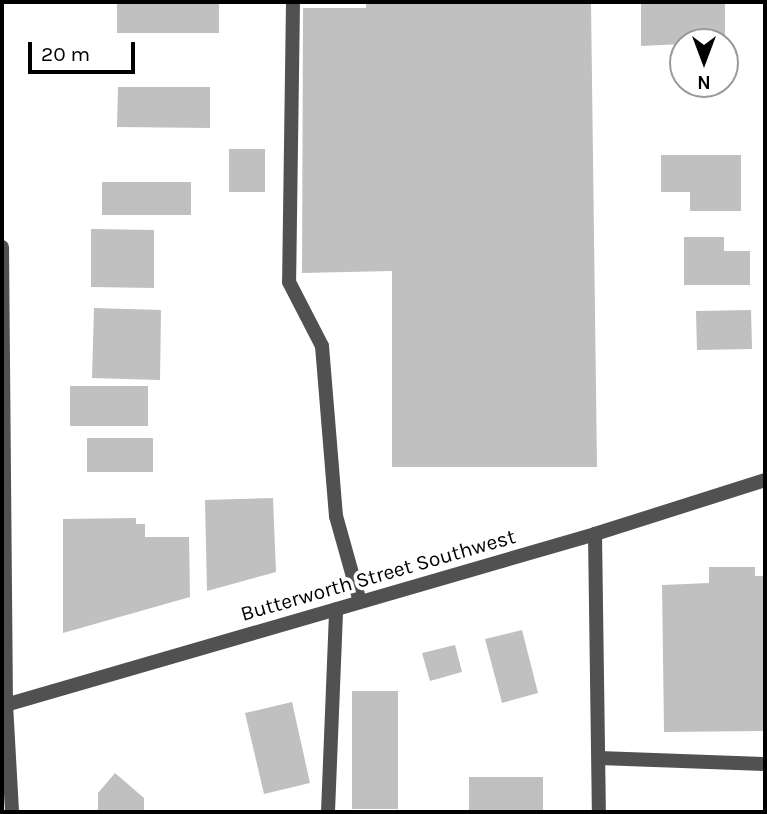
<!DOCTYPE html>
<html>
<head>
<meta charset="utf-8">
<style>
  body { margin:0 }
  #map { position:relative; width:767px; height:814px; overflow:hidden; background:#fff; font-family:Karla,sans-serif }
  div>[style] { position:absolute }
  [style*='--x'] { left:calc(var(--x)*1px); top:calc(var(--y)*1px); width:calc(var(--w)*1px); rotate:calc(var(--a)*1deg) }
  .building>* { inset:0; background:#c0c0c0 }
  .service>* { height:14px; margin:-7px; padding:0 7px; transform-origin:7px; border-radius:7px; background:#515151 }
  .minor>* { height:14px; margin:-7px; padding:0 7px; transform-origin:7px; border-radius:7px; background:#515151 }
  .tertiary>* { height:14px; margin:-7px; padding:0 7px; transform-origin:7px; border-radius:7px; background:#515151 }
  span { translate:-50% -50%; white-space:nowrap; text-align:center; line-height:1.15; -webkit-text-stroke:7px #fff; paint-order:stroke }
  .street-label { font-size:21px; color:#000 }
  .frame { position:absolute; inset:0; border:4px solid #000; pointer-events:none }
  .north { position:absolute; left:669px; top:28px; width:70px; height:70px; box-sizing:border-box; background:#fff; border:2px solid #999; border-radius:50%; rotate:180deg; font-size:19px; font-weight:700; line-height:28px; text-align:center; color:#000 }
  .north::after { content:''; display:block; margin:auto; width:24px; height:32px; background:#000; clip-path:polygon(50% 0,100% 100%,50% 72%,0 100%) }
  .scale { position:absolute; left:28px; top:42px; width:107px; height:32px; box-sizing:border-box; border:4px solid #000; border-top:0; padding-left:9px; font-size:21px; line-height:24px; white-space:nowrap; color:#000; -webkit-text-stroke:5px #fff; paint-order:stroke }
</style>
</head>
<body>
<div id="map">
  <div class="building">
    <i style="clip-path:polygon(117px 2px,219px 2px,219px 33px,117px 33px)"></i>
    <i style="clip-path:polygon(366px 2px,591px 2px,597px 467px,392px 467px,392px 271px,302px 273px,303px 8px,366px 8px)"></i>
    <i style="clip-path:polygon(641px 2px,725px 2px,725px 42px,641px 46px)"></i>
    <i style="clip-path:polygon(118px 87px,210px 87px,210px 128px,117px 127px)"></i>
    <i style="clip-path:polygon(229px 149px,265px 149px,265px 192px,229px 192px)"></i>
    <i style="clip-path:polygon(661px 155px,741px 155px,741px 211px,690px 211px,690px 192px,661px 192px)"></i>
    <i style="clip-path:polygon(102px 182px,191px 182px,191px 215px,102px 215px)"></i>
    <i style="clip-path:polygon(91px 229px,154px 230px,154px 288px,91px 287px)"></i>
    <i style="clip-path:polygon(684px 237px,724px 237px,724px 251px,750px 251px,750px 285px,684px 285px)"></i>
    <i style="clip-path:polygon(94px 308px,161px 310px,160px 380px,92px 378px)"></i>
    <i style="clip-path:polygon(751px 310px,752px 349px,697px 350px,696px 311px)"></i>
    <i style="clip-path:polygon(70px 386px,148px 386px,148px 426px,70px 426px)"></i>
    <i style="clip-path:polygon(87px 438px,153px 438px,153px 472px,87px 472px)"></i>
    <i style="clip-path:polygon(273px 498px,276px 572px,207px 591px,205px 500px)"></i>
    <i style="clip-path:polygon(136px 518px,136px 524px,145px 524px,145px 537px,189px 537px,190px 597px,63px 633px,63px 519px)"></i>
    <i style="clip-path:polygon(709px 567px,755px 567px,755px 576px,763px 576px,765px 731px,664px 732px,662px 585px,709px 583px)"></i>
    <i style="clip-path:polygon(522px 630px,538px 693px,502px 703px,485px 639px)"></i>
    <i style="clip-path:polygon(455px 645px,462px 672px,430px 681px,422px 653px)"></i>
    <i style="clip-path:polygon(352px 691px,398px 691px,398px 809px,352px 809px)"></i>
    <i style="clip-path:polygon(292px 702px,310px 783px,264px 794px,245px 713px)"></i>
    <i style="clip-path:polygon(115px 773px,144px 798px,144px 812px,98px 812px,98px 793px)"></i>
    <i style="clip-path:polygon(469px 777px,543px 777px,543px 812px,469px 812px)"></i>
  </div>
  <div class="service">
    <i style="--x:293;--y:2;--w:280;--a:90.8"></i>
    <i style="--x:289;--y:282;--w:72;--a:62.7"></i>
    <i style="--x:322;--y:346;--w:171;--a:85.3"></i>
    <i style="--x:336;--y:516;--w:89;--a:74.4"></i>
    <i style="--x:599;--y:758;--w:166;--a:2.1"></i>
    <i style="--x:328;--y:812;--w:203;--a:-87.7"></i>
  </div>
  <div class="minor">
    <i style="--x:2;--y:247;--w:457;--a:89.5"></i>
    <i style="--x:6;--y:704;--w:108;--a:86.8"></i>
    <i style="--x:595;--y:534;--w:278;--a:89.2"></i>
  </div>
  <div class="tertiary">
    <i style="--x:2;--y:706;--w:617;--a:-16.17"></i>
    <i style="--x:595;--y:534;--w:178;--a:-17.6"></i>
  </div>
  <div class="street-label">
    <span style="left:378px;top:575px;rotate:-16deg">Butterworth Street Southwest</span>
  </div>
  <div class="frame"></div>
  <div class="north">N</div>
  <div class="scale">20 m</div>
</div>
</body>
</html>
